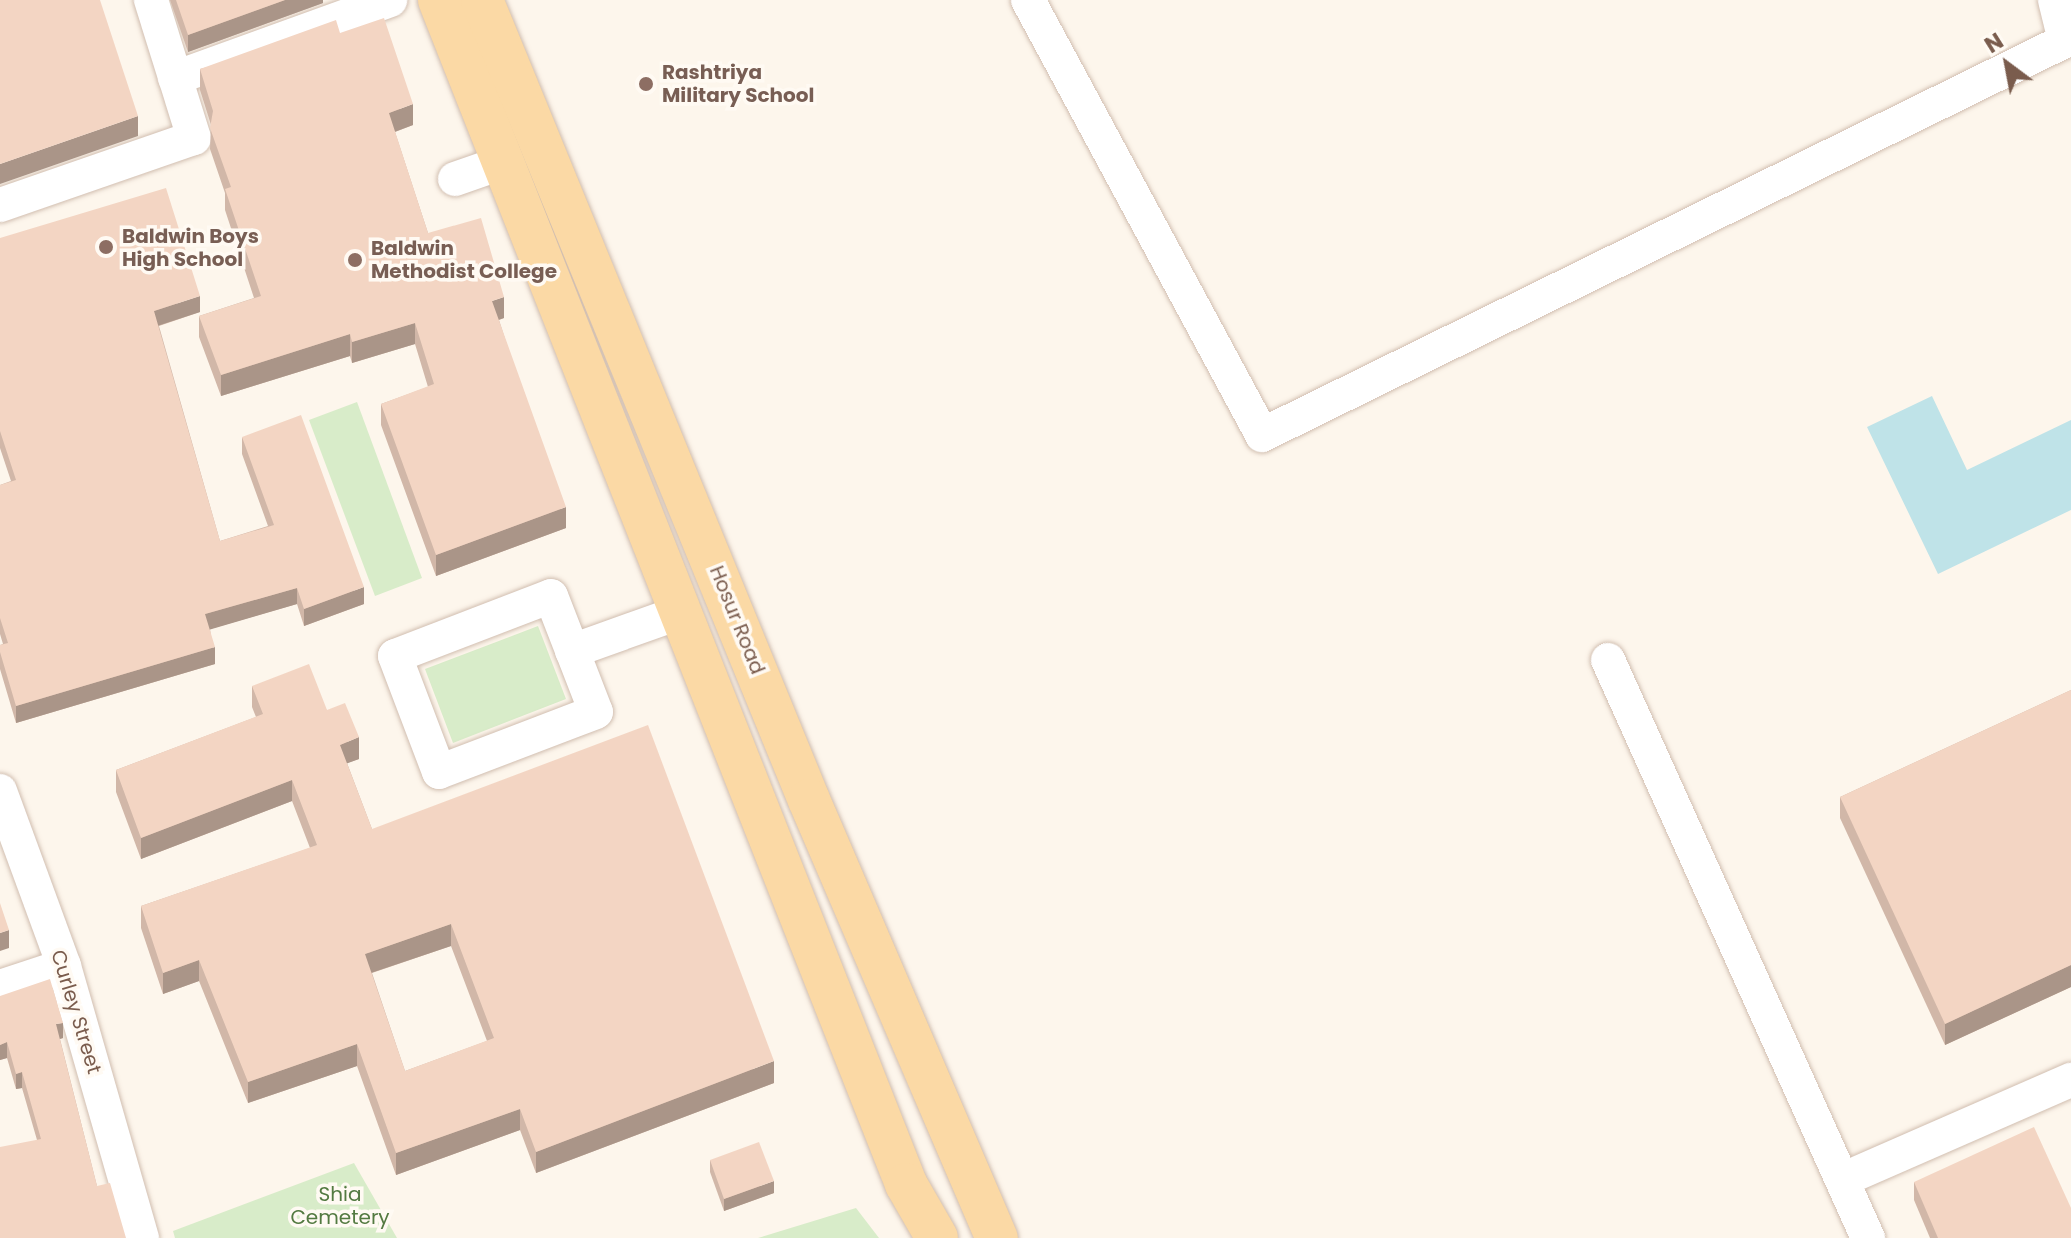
<!DOCTYPE html>
<html>
<head>
<meta charset="utf-8">
<style>
  body { margin:0 }
  #map { position:relative; width:2071px; height:1238px; overflow:hidden; background:#fdf6ec; font-family:Poppins,sans-serif }
  div>[style] { position:absolute }
  [style*='--x'] { left:calc(var(--x)*1px); top:calc(var(--y)*1px); width:calc(var(--w)*1px); rotate:calc(var(--a)*1deg) }
  .green>* { inset:0; background:#d8ecc9 }
  .water>* { inset:0; background:#bfe3e8 }
  .roads { filter:drop-shadow(0 0 2px #d1beb0) drop-shadow(0 0 2px #d1beb0) }
  .minor>* { height:34px; margin:-17px; padding:0 17px; transform-origin:17px; border-radius:17px; background:#fff }
  .major>* { height:42px; margin:-21px; padding:0 21px; transform-origin:21px; border-radius:21px; background:#fbd9a5 }
  .wall>* { inset:0; background:#d1b7a8 }
  .shaded-wall>* { inset:0; background:#aa9588 }
  .building>* { inset:0; background:#f3d5c3 }
  .dots>* { width:22px; height:22px; translate:-50% -50%; box-sizing:border-box; border:4px solid #fffaf3; border-radius:50% }
  span { translate:-50% -50%; white-space:nowrap; text-align:center; line-height:1.15; -webkit-text-stroke:7px #fffaf3; paint-order:stroke }
  .education-label { font-size:20px; color:#785e54; font-weight:700 }
  .left { translate:0 -50%; text-align:left }
  .street-label { font-size:20px; color:#7a5c4d }
  .park-label { font-size:20px; color:#537a41 }
  .north { position:absolute; left:1967px; top:24px; width:80px; height:80px; -webkit-text-stroke:6px #fffaf3; paint-order:stroke; rotate:328deg; font-size:22px; font-weight:700; line-height:32px; text-align:center; color:#7a5c4d }
  .north::after { content:''; display:block; margin:auto; width:28px; height:36px; background:#7a5c4d; clip-path:polygon(50% 0,100% 100%,50% 72%,0 100%) }
</style>
</head>
<body>
<div id="map">
  <div class="green">
    <i style="clip-path:polygon(357px 402px,422px 578px,375px 596px,309px 420px)"></i>
    <i style="clip-path:polygon(538px 626px,566px 699px,453px 743px,425px 669px)"></i>
    <i style="clip-path:polygon(354px 1163px,397px 1238px,175px 1238px,173px 1231px)"></i>
    <i style="clip-path:polygon(856px 1208px,879px 1238px,758px 1238px)"></i>
  </div>
  <div class="water">
    <i style="clip-path:polygon(1932px 396px,1967px 470px,2071px 420px,2071px 510px,1938px 574px,1867px 427px)"></i>
  </div>
  <div class="roads">
    <div class="minor">
      <i style="--x:1028;--y:0;--w:494;--a:61.7"></i>
      <i style="--x:1262;--y:435;--w:894;--a:-26.14"></i>
      <i style="--x:2065;--y:41;--w:42;--a:-103.7"></i>
      <i style="--x:175;--y:78;--w:229;--a:-19.9"></i>
      <i style="--x:455;--y:179;--w:49;--a:-19.2"></i>
      <i style="--x:0;--y:205;--w:205;--a:-19.1"></i>
      <i style="--x:194;--y:138;--w:145;--a:-107.3"></i>
      <i style="--x:551;--y:596;--w:124;--a:68.8"></i>
      <i style="--x:596;--y:712;--w:168;--a:159.1"></i>
      <i style="--x:439;--y:772;--w:124;--a:-110.8"></i>
      <i style="--x:395;--y:656;--w:167;--a:-21"></i>
      <i style="--x:572;--y:651;--w:113;--a:-19.7"></i>
      <i style="--x:1608;--y:660;--w:634;--a:65.78"></i>
      <i style="--x:0;--y:791;--w:186;--a:69.9"></i>
      <i style="--x:64;--y:966;--w:283;--a:74"></i>
      <i style="--x:0;--y:987;--w:67;--a:-18.2"></i>
      <i style="--x:1844;--y:1179;--w:248;--a:-23.6"></i>
    </div>
    <div class="major">
      <i style="--x:439;--y:0;--w:1273;--a:68.47"></i>
      <i style="--x:906;--y:1184;--w:62;--a:60.1"></i>
      <i style="--x:482;--y:0;--w:864;--a:67.77"></i>
      <i style="--x:809;--y:800;--w:477;--a:66.8"></i>
    </div>
  </div>
  <div class="wall">
    <i style="clip-path:polygon(170px 0,323px 0,323px 3px,188px 52px)"></i>
    <i style="clip-path:polygon(340px 33px,413px 125px,395px 132px,428px 233px,504px 318px,499px 320px,566px 528px,436px 576px,381px 425px,381px 404px,428px 387px,415px 344px,352px 363px,350px 356px,221px 396px,199px 337px,199px 316px,254px 298px,225px 210px,225px 193px,210px 149px,211px 125px,200px 90px,200px 69px)"></i>
    <i style="clip-path:polygon(0 238px,200px 312px,159px 326px,220px 541px,268px 526px,242px 454px,242px 437px,364px 604px,304px 626px,297px 604px,210px 629px,215px 664px,16px 723px,0 669px,0 645px,3px 644px,0 634px,0 485px,11px 481px,0 448px)"></i>
    <i style="clip-path:polygon(evenodd,252px 686px,327px 710px,359px 759px,347px 763px,372px 829px,774px 1083px,536px 1173px,520px 1130px,396px 1175px,357px 1066px,248px 1103px,199px 981px,163px 994px,141px 928px,141px 906px,310px 848px,292px 801px,141px 859px,116px 792px,116px 770px,256px 717px,252px 707px,252px 686px,451px 946px,487px 1041px,405px 1071px,372px 973px,451px 946px)"></i>
    <i style="clip-path:polygon(2071px 690px,2071px 987px,1945px 1045px,1840px 818px,1840px 797px)"></i>
    <i style="clip-path:polygon(0 996px,63px 1038px,60px 1039px,97px 1186px,37px 1140px,22px 1088px,16px 1089px,7px 1058px,0 1060px)"></i>
    <i style="clip-path:polygon(710px 1160px,774px 1193px,724px 1211px,710px 1172px)"></i>
    <i style="clip-path:polygon(1914px 1182px,2071px 1238px,1930px 1238px,1914px 1200px)"></i>
  </div>
  <div class="shaded-wall">
    <i style="clip-path:polygon(285px 0,323px 0,323px 3px,188px 52px,188px 35px)"></i>
    <i style="clip-path:polygon(413px 104px,413px 125px,389px 134px,389px 113px)"></i>
    <i style="clip-path:polygon(138px 116px,138px 136px,0 184px,0 164px)"></i>
    <i style="clip-path:polygon(200px 296px,200px 312px,154px 327px,154px 311px)"></i>
    <i style="clip-path:polygon(504px 297px,504px 318px,492px 322px,492px 301px)"></i>
    <i style="clip-path:polygon(415px 323px,415px 344px,352px 363px,352px 342px)"></i>
    <i style="clip-path:polygon(350px 334px,350px 356px,221px 396px,221px 375px)"></i>
    <i style="clip-path:polygon(566px 507px,566px 528px,436px 576px,436px 555px)"></i>
    <i style="clip-path:polygon(364px 587px,364px 604px,304px 626px,304px 609px)"></i>
    <i style="clip-path:polygon(297px 588px,297px 604px,205px 631px,205px 614px)"></i>
    <i style="clip-path:polygon(215px 647px,215px 664px,16px 723px,16px 706px)"></i>
    <i style="clip-path:polygon(359px 737px,359px 759px,340px 766px,340px 745px)"></i>
    <i style="clip-path:polygon(292px 780px,292px 801px,141px 859px,141px 838px)"></i>
    <i style="clip-path:polygon(451px 924px,451px 946px,365px 975px,365px 954px)"></i>
    <i style="clip-path:polygon(9px 930px,9px 948px,0 951px,0 933px)"></i>
    <i style="clip-path:polygon(199px 960px,199px 981px,163px 994px,163px 973px)"></i>
    <i style="clip-path:polygon(2071px 965px,2071px 987px,1945px 1045px,1945px 1024px)"></i>
    <i style="clip-path:polygon(63px 1023px,63px 1038px,56px 1040px,56px 1024px)"></i>
    <i style="clip-path:polygon(7px 1042px,7px 1058px,0 1060px,0 1045px)"></i>
    <i style="clip-path:polygon(357px 1044px,357px 1066px,248px 1103px,248px 1082px)"></i>
    <i style="clip-path:polygon(774px 1061px,774px 1083px,536px 1173px,536px 1152px)"></i>
    <i style="clip-path:polygon(22px 1072px,22px 1088px,16px 1089px,16px 1074px)"></i>
    <i style="clip-path:polygon(520px 1109px,520px 1130px,396px 1175px,396px 1153px)"></i>
    <i style="clip-path:polygon(774px 1181px,774px 1193px,724px 1211px,724px 1199px)"></i>
  </div>
  <div class="building">
    <i style="clip-path:polygon(0 0,100px 0,138px 116px,0 164px)"></i>
    <i style="clip-path:polygon(176px 0,285px 0,188px 35px)"></i>
    <i style="clip-path:polygon(384px 18px,413px 104px,389px 113px,428px 233px,481px 218px,504px 297px,492px 301px,566px 507px,436px 555px,381px 404px,434px 384px,415px 323px,352px 342px,350px 334px,221px 375px,199px 316px,261px 296px,225px 189px,231px 187px,210px 128px,213px 111px,200px 69px,336px 20px,340px 33px)"></i>
    <i style="clip-path:polygon(166px 188px,200px 296px,154px 311px,220px 541px,274px 525px,242px 437px,301px 415px,364px 587px,304px 609px,297px 588px,205px 614px,215px 647px,16px 706px,0 652px,0 645px,8px 643px,0 618px,0 485px,16px 480px,0 431px,0 238px)"></i>
    <i style="clip-path:polygon(evenodd,309px 664px,327px 710px,345px 703px,359px 737px,340px 745px,372px 829px,648px 725px,774px 1061px,536px 1152px,520px 1109px,396px 1153px,357px 1044px,248px 1082px,199px 960px,163px 973px,141px 906px,317px 845px,292px 780px,141px 838px,116px 770px,263px 714px,252px 686px,309px 664px,451px 924px,494px 1038px,405px 1071px,365px 954px,451px 924px)"></i>
    <i style="clip-path:polygon(2071px 690px,2071px 965px,1945px 1024px,1840px 797px)"></i>
    <i style="clip-path:polygon(0 903px,9px 930px,0 933px)"></i>
    <i style="clip-path:polygon(50px 979px,63px 1023px,56px 1024px,97px 1186px,110px 1183px,126px 1238px,0 1238px,0 1147px,41px 1139px,22px 1072px,16px 1074px,7px 1042px,0 1045px,0 996px)"></i>
    <i style="clip-path:polygon(2034px 1127px,2071px 1208px,2071px 1238px,1938px 1238px,1914px 1182px)"></i>
    <i style="clip-path:polygon(759px 1142px,774px 1181px,724px 1199px,710px 1160px)"></i>
  </div>
  <div class="dots">
    <i style="left:646px;top:84px;background:#8d6e63"></i>
    <i style="left:106px;top:247px;background:#8d6e63"></i>
    <i style="left:355px;top:260px;background:#8d6e63"></i>
  </div>
  <div class="education-label">
    <span class="left" style="left:662px;top:84px">Rashtriya<br>Military School</span>
    <span class="left" style="left:122px;top:248px">Baldwin Boys<br>High School</span>
    <span class="left" style="left:371px;top:260px">Baldwin<br>Methodist College</span>
  </div>
  <div class="street-label">
    <span style="left:737px;top:620px;rotate:68deg">Hosur Road</span>
    <span style="left:76px;top:1012px;rotate:73deg">Curley Street</span>
  </div>
  <div class="park-label">
    <span style="left:340px;top:1206px">Shia<br>Cemetery</span>
  </div>
  <div class="north">N</div>
</div>
</body>
</html>
